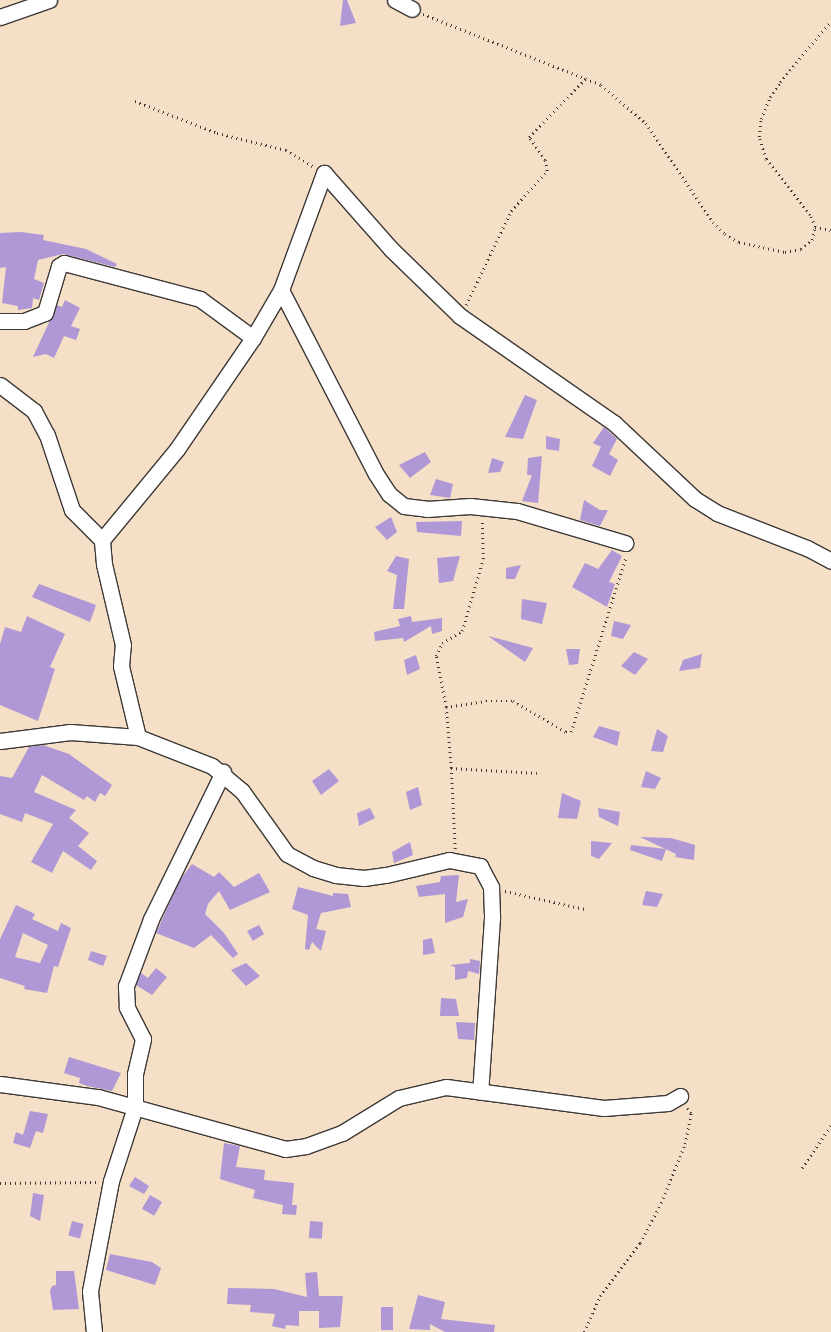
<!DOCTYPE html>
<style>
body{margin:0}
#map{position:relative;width:831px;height:1332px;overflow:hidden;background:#f5dfc6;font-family:"IM FELL French Canon",serif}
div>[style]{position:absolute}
.building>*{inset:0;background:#af98d5;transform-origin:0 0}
.path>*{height:2.5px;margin-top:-1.25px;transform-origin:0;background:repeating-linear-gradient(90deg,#3d3936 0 1px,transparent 0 5px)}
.roads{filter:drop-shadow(1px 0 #3d3936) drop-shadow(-1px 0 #3d3936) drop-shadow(0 1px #3d3936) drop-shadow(0 -1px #3d3936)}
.minor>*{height:15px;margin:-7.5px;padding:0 7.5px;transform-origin:7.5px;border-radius:7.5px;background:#fff}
span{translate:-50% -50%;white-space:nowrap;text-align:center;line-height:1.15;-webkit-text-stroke:4.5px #f7f3e8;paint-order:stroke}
</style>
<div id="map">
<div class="building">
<div style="clip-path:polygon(343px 0,347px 0,356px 23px,340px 26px)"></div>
<div style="clip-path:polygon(21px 232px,44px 235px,43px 240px,86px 249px,117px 264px,115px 267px,63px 254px,38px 260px,34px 279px,44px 283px,39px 300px,33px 298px,32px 308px,18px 310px,18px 306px,2px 303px,6px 267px,0 268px,0 233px)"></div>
<div style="clip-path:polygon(65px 300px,80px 308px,71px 326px,80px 329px,76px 340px,64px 336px,54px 358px,46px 354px,33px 357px,57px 305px,62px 307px)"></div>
<div style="clip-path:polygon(525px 395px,537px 400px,523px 439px,505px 437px)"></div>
<div style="clip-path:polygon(604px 427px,617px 439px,609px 454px,618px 460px,610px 476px,592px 466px,601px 447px,593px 443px)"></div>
<div style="clip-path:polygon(546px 436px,560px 439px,559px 451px,546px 449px)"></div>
<div style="clip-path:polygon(425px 452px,431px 462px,410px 478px,399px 465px)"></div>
<div style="clip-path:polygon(542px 456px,538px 503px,522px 501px,532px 475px,527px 475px,528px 458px)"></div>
<div style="clip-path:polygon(492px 458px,504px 462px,500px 472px,488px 473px)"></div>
<div style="clip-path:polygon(436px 479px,453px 484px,450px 498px,430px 495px)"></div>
<div style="clip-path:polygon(584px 500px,600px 510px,608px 510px,600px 526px,580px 520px)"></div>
<div style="clip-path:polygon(391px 517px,397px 532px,387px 540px,375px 527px)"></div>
<div style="clip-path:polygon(462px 521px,461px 536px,417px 532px,416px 522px)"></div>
<div style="clip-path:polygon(612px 550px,622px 556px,609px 582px,615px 584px,607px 607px,572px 587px,585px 563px,598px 569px)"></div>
<div style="clip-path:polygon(396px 556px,409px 559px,404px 609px,393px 609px,397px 575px,387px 571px)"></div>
<div style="clip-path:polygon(460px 556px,453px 581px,439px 583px,437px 558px)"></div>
<div style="clip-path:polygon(521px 565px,515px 579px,506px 579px,506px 568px)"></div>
<div style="clip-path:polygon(39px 584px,96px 605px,90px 622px,32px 597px)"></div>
<div style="clip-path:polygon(522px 599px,547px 603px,542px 624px,521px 619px)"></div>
<div style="clip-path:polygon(27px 616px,65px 634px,50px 667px,55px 669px,38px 721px,0 705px,0 644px,5px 627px,21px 632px)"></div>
<div style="clip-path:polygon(411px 616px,412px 622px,442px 618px,442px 631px,432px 634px,431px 626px,404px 642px,403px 638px,375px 641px,374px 632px,400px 626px,398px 619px)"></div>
<div style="clip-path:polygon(614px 621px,631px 625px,623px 639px,611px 636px)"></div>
<div style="clip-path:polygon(488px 636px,533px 648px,525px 662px)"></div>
<div style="clip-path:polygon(566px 649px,580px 649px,578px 664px,569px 665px)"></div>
<div style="clip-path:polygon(634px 652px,648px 659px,635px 675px,621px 666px)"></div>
<div style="clip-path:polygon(702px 654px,700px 668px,679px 671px,683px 660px)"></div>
<div style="clip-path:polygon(416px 655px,420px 669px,407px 675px,404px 660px)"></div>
<div style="clip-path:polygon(599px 726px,620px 732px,617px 746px,593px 737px)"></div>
<div style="clip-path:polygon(657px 729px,668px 736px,663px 752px,651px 751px)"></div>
<div style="clip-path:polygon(43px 745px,69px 754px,112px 785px,105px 796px,100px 793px,95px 802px,87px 796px,84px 800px,42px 775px,34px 792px,76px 810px,69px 818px,89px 833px,78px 846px,97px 861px,91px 870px,63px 851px,52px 873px,31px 862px,53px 824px,25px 813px,22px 822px,0 814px,0 776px,12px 778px,29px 747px)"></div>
<div style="clip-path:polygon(329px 769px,339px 781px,321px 795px,312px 781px)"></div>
<div style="clip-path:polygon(646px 771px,661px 778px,655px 789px,641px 787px)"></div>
<div style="clip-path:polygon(418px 787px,422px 805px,410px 810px,406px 792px)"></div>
<div style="clip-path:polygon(562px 793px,581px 801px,577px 819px,558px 818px)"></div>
<div style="clip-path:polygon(370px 808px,375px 818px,359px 826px,357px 813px)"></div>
<div style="clip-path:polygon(598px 808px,620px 812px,618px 826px,599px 817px)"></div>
<div style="clip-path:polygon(640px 837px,671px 838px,695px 845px,694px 860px,675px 857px,676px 854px)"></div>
<div style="clip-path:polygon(591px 841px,612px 843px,599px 859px,591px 856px)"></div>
<div style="clip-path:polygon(410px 842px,413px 855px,394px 863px,392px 852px)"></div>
<div style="clip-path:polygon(631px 845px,666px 849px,662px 861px,630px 850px)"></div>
<div style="clip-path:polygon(192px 864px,214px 877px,219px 872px,234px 887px,259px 873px,270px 892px,230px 910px,219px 891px,208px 904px,205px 914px,224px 933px,238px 954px,233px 958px,211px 935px,194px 948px,156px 933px,180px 880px)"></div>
<div style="clip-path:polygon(459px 875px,456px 902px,468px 899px,463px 917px,445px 923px,445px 894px,419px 897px,416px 886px,440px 882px,441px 876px)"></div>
<div style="clip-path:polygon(298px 887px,333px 896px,333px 893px,348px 894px,351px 907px,321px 913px,316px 929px,326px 931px,321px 951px,312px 942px,309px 950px,305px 949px,308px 915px,292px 909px)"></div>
<div style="clip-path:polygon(646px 891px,663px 894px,657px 907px,642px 905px)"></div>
<div style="clip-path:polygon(evenodd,16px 905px,35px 914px,32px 919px,58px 931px,61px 923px,71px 928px,58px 967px,54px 966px,47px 993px,24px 989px,25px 986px,0 978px,0 939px,16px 905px,23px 933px,48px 945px,40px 963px,15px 957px,23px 933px)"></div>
<div style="clip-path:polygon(259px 925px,264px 934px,253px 941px,247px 931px)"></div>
<div style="clip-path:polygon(432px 938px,435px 953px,423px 955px,423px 940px)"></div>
<div style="clip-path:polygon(91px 951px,107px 956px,103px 966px,88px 960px)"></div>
<div style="clip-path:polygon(470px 959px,480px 961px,479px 974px,468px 971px,467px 978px,455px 980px,455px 967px,450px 965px,470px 963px)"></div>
<div style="clip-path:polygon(246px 963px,260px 976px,246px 986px,231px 970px)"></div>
<div style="clip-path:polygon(156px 968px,167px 977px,152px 995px,136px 985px,141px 973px,148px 978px)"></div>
<div style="clip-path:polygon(441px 998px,456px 999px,459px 1016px,440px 1016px)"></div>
<div style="clip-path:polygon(456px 1022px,475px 1023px,474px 1040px,458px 1039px)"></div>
<div style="clip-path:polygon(69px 1057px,121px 1073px,112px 1091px,87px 1086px,79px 1083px,80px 1078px,64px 1073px)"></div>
<div style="clip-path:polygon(30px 1111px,48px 1114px,43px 1133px,36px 1131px,30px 1148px,13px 1143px,16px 1132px,23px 1135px)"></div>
<div style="clip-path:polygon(224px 1143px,240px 1146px,236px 1167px,265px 1170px,264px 1180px,294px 1183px,292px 1205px,297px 1205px,296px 1215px,282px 1214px,283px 1205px,253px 1198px,255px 1190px,220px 1179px)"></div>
<div style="clip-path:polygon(135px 1177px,149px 1186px,144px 1194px,129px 1186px)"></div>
<div style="clip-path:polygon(33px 1193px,44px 1195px,40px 1221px,30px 1216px)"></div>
<div style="left:150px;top:1195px;width:14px;height:16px;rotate:30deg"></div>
<div style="left:72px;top:1221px;width:12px;height:15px;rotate:14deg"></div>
<div style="left:310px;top:1221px;width:13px;height:17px;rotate:4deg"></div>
<div style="clip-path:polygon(110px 1254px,152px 1262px,161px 1268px,155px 1285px,106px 1270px)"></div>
<div style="clip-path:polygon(56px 1271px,74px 1271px,79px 1309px,53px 1310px,50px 1291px,52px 1286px,56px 1285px)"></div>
<div style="clip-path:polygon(317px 1272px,319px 1296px,343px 1296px,340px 1327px,319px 1328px,319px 1311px,299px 1311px,299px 1326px,286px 1325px,285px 1329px,272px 1326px,275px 1314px,250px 1312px,251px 1305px,227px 1304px,228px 1288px,274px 1289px,307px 1297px,305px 1273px)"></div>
<div style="clip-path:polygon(418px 1295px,445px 1302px,441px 1319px,495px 1325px,494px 1332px,445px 1332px,430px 1324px,430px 1330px,409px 1329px)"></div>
<div style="left:381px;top:1307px;width:12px;height:23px"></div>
</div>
<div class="path">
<div style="left:423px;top:14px;width:192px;rotate:21.7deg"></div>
<div style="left:601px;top:85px;width:59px;rotate:40.2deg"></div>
<div style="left:646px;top:123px;width:120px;rotate:55.9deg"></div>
<div style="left:713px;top:222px;width:17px;rotate:45deg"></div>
<div style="left:725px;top:234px;width:16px;rotate:30deg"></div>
<div style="left:739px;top:242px;width:47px;rotate:12.3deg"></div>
<div style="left:785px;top:252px;width:16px;rotate:-11deg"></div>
<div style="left:801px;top:249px;width:14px;rotate:-39deg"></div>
<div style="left:812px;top:240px;width:13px;rotate:-77deg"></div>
<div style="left:815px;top:227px;width:13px;rotate:-113deg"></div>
<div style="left:810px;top:215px;width:71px;rotate:-128.2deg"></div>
<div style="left:766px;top:159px;width:23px;rotate:-108deg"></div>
<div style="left:759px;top:137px;width:18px;rotate:-84deg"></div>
<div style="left:761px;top:119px;width:24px;rotate:-68deg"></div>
<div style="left:770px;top:97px;width:18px;rotate:-56deg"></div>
<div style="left:780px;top:82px;width:80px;rotate:-50.1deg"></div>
<div style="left:135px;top:101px;width:88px;rotate:21.3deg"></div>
<div style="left:217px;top:133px;width:71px;rotate:13.8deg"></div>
<div style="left:286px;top:150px;width:33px;rotate:31deg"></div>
<div style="left:815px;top:227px;width:16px;rotate:11deg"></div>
<div style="left:466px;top:305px;width:104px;rotate:-64.4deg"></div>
<div style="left:511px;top:211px;width:54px;rotate:-48deg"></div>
<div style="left:547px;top:171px;width:11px;rotate:-100deg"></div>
<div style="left:545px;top:160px;width:28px;rotate:-125deg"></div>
<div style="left:529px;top:137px;width:83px;rotate:-46deg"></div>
<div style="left:446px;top:707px;width:40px;rotate:-8.5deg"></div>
<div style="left:486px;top:701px;width:27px"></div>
<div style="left:513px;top:701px;width:61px;rotate:30.3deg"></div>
<div style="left:566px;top:732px;width:5px"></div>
<div style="left:571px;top:732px;width:183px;rotate:-72.6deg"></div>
<div style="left:451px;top:768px;width:61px;rotate:-94.7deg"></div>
<div style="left:446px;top:707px;width:52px;rotate:-101.1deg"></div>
<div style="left:436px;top:656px;width:14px;rotate:-65deg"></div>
<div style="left:442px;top:643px;width:23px;rotate:-31deg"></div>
<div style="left:462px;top:631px;width:75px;rotate:-73.7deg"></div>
<div style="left:483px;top:559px;width:40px;rotate:-91.4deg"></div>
<div style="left:455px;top:849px;width:81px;rotate:-92.8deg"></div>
<div style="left:451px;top:768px;width:86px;rotate:3.3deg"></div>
<div style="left:505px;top:891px;width:82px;rotate:12.7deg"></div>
<div style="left:802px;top:1168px;width:52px;rotate:-56deg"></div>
<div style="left:0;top:1183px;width:98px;rotate:-0.6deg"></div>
<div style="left:584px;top:1332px;width:39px;rotate:-66deg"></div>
<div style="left:600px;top:1296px;width:66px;rotate:-53deg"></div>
<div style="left:640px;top:1243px;width:45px;rotate:-62.3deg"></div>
<div style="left:661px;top:1203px;width:64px;rotate:-67.9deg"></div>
<div style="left:685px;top:1144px;width:32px;rotate:-79deg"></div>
<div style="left:691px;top:1113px;width:6px;rotate:-129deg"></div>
</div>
<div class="roads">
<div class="minor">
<div style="left:395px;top:0;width:19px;rotate:28deg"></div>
<div style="left:0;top:17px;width:52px;rotate:-19.1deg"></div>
<div style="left:281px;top:290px;width:207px;rotate:62.7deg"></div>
<div style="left:376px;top:474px;width:24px;rotate:57deg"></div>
<div style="left:389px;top:494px;width:19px;rotate:39deg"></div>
<div style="left:404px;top:506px;width:23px;rotate:7deg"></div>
<div style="left:427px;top:509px;width:43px;rotate:-4deg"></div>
<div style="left:470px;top:506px;width:47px;rotate:6.1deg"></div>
<div style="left:517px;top:511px;width:113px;rotate:16.5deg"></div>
<div style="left:0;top:321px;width:24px"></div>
<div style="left:24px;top:321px;width:22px;rotate:-21deg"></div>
<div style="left:45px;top:313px;width:49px;rotate:-73.4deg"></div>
<div style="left:59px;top:266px;width:6px;rotate:-31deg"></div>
<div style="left:64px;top:263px;width:141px;rotate:14.8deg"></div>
<div style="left:200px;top:299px;width:66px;rotate:36.3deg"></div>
<div style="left:0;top:385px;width:43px;rotate:37.4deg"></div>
<div style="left:34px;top:411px;width:27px;rotate:62deg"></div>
<div style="left:47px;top:435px;width:79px;rotate:71.6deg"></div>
<div style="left:72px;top:510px;width:42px;rotate:45deg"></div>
<div style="left:138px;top:737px;width:73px;rotate:-103.5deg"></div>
<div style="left:121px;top:666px;width:21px;rotate:-85deg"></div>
<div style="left:123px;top:645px;width:83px;rotate:-103.2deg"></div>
<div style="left:104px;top:564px;width:24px;rotate:-95deg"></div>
<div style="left:102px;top:540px;width:118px;rotate:-50.5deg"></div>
<div style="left:177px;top:449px;width:135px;rotate:-55.6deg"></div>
<div style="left:253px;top:338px;width:56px;rotate:-59.7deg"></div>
<div style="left:281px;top:290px;width:125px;rotate:-69.8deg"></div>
<div style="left:324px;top:173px;width:101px;rotate:48.6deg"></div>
<div style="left:391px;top:249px;width:96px;rotate:44.2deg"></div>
<div style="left:460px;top:316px;width:188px;rotate:34.8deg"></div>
<div style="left:614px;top:423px;width:111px;rotate:43.2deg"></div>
<div style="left:695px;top:499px;width:26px;rotate:32deg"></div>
<div style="left:717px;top:513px;width:97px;rotate:21.3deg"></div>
<div style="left:807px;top:548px;width:27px;rotate:28deg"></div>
<div style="left:0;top:741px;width:71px;rotate:-7.3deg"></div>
<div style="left:70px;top:732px;width:68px;rotate:4.2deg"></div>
<div style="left:138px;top:737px;width:79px;rotate:21.4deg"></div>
<div style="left:212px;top:766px;width:39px;rotate:40deg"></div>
<div style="left:242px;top:791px;width:77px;rotate:54.5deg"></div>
<div style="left:287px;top:854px;width:30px;rotate:28deg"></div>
<div style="left:313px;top:868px;width:24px;rotate:17deg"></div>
<div style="left:336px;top:875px;width:28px;rotate:6deg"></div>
<div style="left:364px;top:878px;width:22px;rotate:-8deg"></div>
<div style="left:386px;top:875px;width:65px;rotate:-13.4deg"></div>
<div style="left:449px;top:860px;width:32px;rotate:11deg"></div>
<div style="left:480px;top:866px;width:24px;rotate:62deg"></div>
<div style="left:491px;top:887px;width:31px;rotate:88deg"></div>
<div style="left:492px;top:918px;width:174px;rotate:93.9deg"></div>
<div style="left:0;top:1084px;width:99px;rotate:7.6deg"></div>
<div style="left:98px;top:1097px;width:194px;rotate:15.5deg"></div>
<div style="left:285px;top:1149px;width:21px;rotate:-8deg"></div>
<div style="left:306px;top:1146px;width:38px;rotate:-20deg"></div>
<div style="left:342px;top:1133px;width:67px;rotate:-31.6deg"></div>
<div style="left:399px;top:1098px;width:48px;rotate:-13.2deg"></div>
<div style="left:446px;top:1087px;width:159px;rotate:7.6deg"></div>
<div style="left:604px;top:1108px;width:64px;rotate:-4.5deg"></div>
<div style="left:668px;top:1103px;width:14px;rotate:-30deg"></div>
<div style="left:94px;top:1332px;width:41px;rotate:-95.6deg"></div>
<div style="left:90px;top:1291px;width:112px;rotate:-79.2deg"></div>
<div style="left:111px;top:1181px;width:78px;rotate:-72deg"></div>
<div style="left:135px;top:1107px;width:33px;rotate:-90deg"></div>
<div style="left:135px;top:1074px;width:36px;rotate:-77deg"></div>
<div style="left:143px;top:1039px;width:36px;rotate:-117deg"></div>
<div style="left:127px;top:1007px;width:21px;rotate:-93deg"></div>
<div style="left:126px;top:986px;width:72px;rotate:-69.5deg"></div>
<div style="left:151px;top:919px;width:164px;rotate:-63.9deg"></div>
</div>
</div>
</div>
